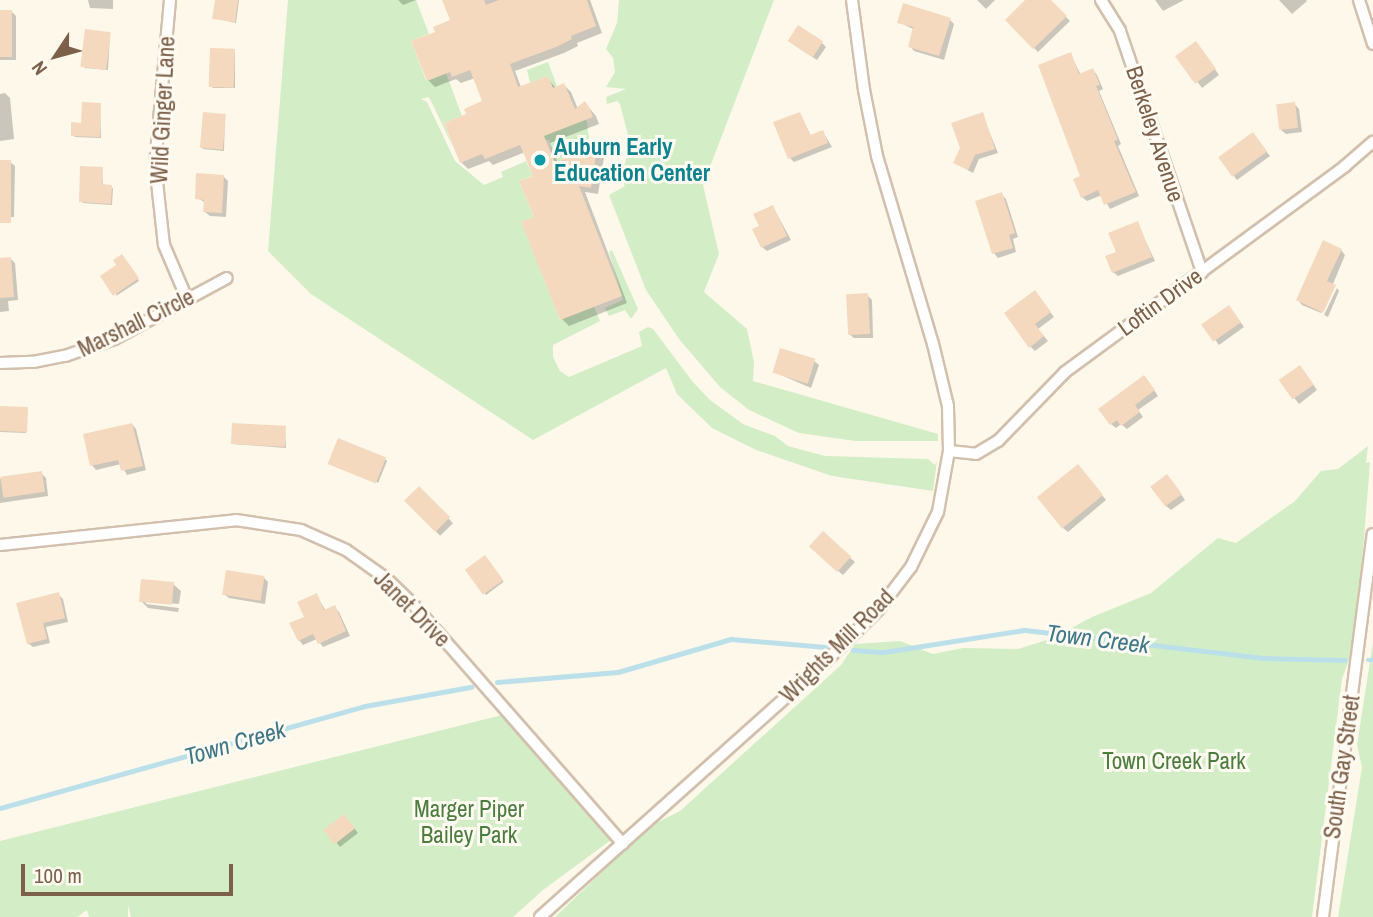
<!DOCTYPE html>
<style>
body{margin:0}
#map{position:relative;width:1373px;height:917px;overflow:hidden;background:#fef8ea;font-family:"Archivo Narrow",sans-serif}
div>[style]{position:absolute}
.green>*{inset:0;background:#d3eec6}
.shadow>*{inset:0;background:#0003;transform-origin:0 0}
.stream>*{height:4.5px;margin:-2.25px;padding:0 2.25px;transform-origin:2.25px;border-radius:2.25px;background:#bce0ea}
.building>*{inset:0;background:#f5d9bf;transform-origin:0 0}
.roads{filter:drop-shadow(2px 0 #d2c0ad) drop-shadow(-2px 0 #d2c0ad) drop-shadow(0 2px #d2c0ad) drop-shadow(0 -2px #d2c0ad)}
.minor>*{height:10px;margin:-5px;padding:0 5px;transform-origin:5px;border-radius:5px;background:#fff}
.dots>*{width:19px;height:19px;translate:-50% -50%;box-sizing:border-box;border:4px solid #fffbf2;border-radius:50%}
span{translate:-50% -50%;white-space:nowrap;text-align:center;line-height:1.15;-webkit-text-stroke:6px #fffbf2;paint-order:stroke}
.street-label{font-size:23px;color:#7c604a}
.culture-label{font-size:23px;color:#0d838f;font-weight:700}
.left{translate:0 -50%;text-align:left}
.park-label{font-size:23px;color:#4c7c3e}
.water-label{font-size:24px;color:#3f7789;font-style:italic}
.north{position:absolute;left:21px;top:21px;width:70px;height:70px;-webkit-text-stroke:5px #fffbf2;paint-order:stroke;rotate:234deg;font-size:19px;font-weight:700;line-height:28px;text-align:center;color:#7c604a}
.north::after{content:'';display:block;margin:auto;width:24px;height:32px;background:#7c604a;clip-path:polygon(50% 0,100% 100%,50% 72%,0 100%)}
.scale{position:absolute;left:21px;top:864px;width:212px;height:32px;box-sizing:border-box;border:4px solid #7c604a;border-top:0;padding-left:9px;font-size:21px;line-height:24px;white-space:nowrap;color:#7c604a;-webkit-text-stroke:5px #fffbf2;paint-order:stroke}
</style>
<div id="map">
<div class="green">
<div style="clip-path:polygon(288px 0,416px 0,429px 34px,411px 41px,426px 80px,446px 73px,462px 116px,444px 123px,453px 147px,430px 99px,428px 97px,421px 99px,427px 102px,455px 161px,484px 185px,503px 177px,501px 172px,526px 161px,531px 172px,536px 170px,537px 174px,519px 181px,534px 217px,522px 222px,560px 320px,594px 307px,600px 321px,553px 345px,553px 357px,560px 371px,569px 377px,642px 346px,639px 332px,648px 327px,653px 329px,692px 381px,710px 400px,743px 424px,775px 436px,788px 446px,825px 456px,928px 459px,935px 465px,937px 461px,933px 491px,832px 476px,756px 450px,712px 428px,677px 394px,666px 368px,533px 440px,311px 294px,268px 251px)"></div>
<div style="clip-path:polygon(619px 0,774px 0,703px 185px,719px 254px,704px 292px,747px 329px,754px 362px,753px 381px,938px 434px,938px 441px,855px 441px,799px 433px,749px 410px,720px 387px,679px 339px,646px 290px,609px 195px,625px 186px,614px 168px,624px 168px,630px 143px,620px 104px,617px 101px,607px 104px,606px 97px,626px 89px,606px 87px,615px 72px,613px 58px,606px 49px,617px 23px)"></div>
<div style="clip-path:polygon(548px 62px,557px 86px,553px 88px,548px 76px,530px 83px,527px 70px)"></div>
<div style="clip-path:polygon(579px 106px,587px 122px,590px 147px,555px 163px,549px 140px,542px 140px,541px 137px)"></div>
<div style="clip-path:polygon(612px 250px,638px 309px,631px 319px,625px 310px,609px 316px,605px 308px,623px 300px,609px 252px)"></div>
<div style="clip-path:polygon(1368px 446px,1366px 463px,1370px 462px,1360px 589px,1349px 660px,1342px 679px,1312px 917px,555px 917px,650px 826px,680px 811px,841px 665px,855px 644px,900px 641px,933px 654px,963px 648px,1018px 649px,1053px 638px,1092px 617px,1151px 593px,1218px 538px,1236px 543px,1295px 501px,1321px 471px,1338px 469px)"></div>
<div style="clip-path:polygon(1373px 642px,1373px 917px,1338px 917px,1362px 767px,1357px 745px)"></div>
<div style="clip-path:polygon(502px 715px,608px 832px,611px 840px,543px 890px,513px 917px,131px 917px,128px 905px,128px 917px,89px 917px,87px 910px,77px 917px,0 917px,0 841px)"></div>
</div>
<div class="shadow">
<div style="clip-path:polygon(88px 0,113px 0,113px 9px,90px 8px)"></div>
<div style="clip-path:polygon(217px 0,239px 0,236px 23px,214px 18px)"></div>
<div style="clip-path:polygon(398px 0,416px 0,403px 5px)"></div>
<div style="clip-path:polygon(444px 0,590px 0,602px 33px,577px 43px,578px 46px,564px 53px,515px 71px,521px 87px,547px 78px,556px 88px,564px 85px,571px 92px,578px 109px,585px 103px,596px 116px,599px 124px,550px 143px,558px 163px,598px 144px,605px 151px,598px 194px,585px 192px,627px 303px,569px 326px,562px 319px,536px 218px,535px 177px,525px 152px,493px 165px,489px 161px,468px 169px,461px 162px,468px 115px,484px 102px,475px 78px,461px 83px,456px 79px,435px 87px,428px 80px,437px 33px,452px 21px)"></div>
<div style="clip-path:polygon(977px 0,995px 0,986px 9px)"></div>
<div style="clip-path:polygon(1028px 0,1049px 0,1070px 21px,1038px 52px,1007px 20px)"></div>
<div style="clip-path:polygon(1155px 0,1184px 0,1163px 11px)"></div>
<div style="clip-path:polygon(1279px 0,1306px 0,1307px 1px,1292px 14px)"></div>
<div style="clip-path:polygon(0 12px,12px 12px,16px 16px,16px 60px,0 60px)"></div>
<div style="clip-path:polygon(950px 20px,954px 24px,944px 60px,914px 51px,910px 46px,915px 30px,899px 22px)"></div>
<div style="clip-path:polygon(110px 34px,108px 70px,85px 68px,83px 66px)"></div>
<div style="clip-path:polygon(822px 43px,826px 47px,817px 60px,794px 45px)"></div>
<div style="clip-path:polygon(1200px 48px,1219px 75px,1202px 88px,1178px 56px)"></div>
<div style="clip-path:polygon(235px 51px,235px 88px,213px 88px,211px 86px)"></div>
<div style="clip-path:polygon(1070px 54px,1081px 75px,1093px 70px,1097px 75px,1103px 89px,1099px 91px,1121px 144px,1118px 146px,1139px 196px,1110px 209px,1102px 195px,1087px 201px,1082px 197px)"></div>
<div style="clip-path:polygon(5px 93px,10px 98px,14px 139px,0 141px,0 94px)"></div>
<div style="clip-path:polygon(1294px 104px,1299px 109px,1302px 132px,1286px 134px,1281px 130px)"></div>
<div style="clip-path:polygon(100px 105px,101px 138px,75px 137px,73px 135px)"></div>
<div style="clip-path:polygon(800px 114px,811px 136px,823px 132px,832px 147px,794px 162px,790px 158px)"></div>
<div style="clip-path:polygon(982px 114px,998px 153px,979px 159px,973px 173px,955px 163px)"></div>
<div style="clip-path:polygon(225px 115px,224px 151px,203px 149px,201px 147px)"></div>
<div style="clip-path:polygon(1257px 139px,1270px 156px,1237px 180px,1220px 158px)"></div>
<div style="clip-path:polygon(0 161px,10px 162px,15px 166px,14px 217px,0 217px)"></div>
<div style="clip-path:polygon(102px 169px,103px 186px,113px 188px,112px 205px,82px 203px)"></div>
<div style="clip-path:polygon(223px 176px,228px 181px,226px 217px,210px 216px,205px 212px,206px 203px,197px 198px)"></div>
<div style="clip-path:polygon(1001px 194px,1006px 199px,1018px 237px,1013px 239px,1016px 252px,998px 258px,994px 253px)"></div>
<div style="clip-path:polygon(773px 207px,791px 240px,767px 251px,762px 247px,761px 226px)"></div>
<div style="clip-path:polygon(1137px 223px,1155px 261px,1118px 276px,1113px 272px)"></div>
<div style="clip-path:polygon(1341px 250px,1345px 255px,1321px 313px,1302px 305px,1298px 300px)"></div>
<div style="clip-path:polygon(124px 258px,139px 281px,116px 296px,119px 266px)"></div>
<div style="clip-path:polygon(11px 259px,15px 263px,18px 300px,8px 301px,9px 311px,0 312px,0 260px)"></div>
<div style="clip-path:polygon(1337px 288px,1339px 291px,1328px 317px,1324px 315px)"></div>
<div style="clip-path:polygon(867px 295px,872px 300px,873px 338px,854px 338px,849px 334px)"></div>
<div style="clip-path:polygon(1039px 297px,1054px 317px,1038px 329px,1048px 341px,1035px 351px,1030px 346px)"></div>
<div style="clip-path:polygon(1233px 312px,1244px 327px,1219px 345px,1204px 325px)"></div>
<div style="clip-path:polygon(814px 361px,819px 365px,811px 388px,774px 372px)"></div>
<div style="clip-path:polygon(1304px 371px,1317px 390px,1299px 404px,1281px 381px)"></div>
<div style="clip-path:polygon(1148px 381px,1158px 396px,1138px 410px,1143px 417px,1127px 429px,1121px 424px,1116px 428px,1111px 424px)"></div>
<div style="left:0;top:408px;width:27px;height:24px;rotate:2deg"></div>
<div style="clip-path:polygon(132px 424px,136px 429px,146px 470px,127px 475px,121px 464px,96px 470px,92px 465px)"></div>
<div style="clip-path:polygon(285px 428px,286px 448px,233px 444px)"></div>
<div style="left:339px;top:441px;width:52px;height:24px;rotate:22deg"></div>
<div style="clip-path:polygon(1082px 471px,1106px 500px,1068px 532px,1063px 528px)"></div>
<div style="clip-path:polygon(41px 473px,46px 478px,48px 496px,0 503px,0 479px)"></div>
<div style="clip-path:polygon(1171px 481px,1185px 500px,1171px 510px,1166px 506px)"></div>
<div style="left:419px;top:488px;width:49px;height:18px;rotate:46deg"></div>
<div style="clip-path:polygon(823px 534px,855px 562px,843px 575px,816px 552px)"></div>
<div style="left:485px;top:557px;width:31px;height:22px;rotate:53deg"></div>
<div style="clip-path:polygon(264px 578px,268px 582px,265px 604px,229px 598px,224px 594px)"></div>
<div style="clip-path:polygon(173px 584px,181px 591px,179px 604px,146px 601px,146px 604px,179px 608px,178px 612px,148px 608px,141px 601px)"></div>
<div style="clip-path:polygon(58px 594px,63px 599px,68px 622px,46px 627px,50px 643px,33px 647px,28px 643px)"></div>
<div style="clip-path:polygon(317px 596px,326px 611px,335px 608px,339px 612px,350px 636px,323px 647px,317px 639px,303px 645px,299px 640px)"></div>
<div style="clip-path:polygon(348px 820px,358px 833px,340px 847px,336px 842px)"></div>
</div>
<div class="stream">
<div style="left:853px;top:650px;width:31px;rotate:4deg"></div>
<div style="left:884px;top:652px;width:143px;rotate:-8.9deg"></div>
<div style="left:1025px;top:630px;width:240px;rotate:6.7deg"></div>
<div style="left:1263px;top:658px;width:82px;rotate:1.4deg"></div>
<div style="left:1368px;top:660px;width:5px"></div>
<div style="left:497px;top:682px;width:121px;rotate:-4.7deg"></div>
<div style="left:618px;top:672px;width:118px;rotate:-16.3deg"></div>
<div style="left:731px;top:639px;width:95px;rotate:4.8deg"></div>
<div style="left:0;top:808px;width:379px;rotate:-15.6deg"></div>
<div style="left:365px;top:706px;width:108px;rotate:-10.2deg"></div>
</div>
<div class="building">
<div style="clip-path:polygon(215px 0,238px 0,235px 22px,212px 19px)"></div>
<div style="clip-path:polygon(442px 0,484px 0,486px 5px,499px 0,587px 0,596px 26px,571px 36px,572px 39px,556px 47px,510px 64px,518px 87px,548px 76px,553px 88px,564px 83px,575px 109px,585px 101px,589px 107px,593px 117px,544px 136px,555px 163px,598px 142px,591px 188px,579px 186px,622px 296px,560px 320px,521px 222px,534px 217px,519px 181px,533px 176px,520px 145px,485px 159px,482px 154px,460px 163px,444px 123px,466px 114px,464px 109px,482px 101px,470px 70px,452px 77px,450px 72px,427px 81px,411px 41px,435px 32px,433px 27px,450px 20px)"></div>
<div style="clip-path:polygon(1025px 0,1051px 0,1067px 16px,1033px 49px,1005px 20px)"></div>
<div style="clip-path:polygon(903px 3px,951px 18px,939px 56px,908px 47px,913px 27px,897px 23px)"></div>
<div style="left:0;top:10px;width:12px;height:47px"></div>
<div style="left:798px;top:25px;width:30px;height:19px;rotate:33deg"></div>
<div style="left:85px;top:29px;width:26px;height:38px;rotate:7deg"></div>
<div style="left:1196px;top:41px;width:34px;height:26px;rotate:54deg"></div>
<div style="left:210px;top:48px;width:25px;height:39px;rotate:2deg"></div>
<div style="clip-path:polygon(1071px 52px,1079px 74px,1093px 68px,1100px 85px,1096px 86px,1118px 140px,1114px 141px,1136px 192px,1104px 205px,1098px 190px,1081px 198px,1073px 179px,1080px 176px,1038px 65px)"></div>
<div style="clip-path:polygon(82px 102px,101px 103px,100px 137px,71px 136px,71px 122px,81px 123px)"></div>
<div style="left:1295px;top:102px;width:26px;height:19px;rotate:83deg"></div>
<div style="left:203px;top:112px;width:23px;height:36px;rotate:5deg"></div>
<div style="clip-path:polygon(800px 112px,810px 135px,823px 130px,828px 143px,788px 159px,773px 122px)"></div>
<div style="clip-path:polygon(983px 112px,995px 149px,975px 155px,968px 170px,953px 163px,960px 148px,951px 123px)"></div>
<div style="left:1253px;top:132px;width:24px;height:43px;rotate:54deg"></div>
<div style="left:0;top:160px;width:11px;height:63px"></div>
<div style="clip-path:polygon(80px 166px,103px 167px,102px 184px,112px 185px,111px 204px,79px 202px)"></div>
<div style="clip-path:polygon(196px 173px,224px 175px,222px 213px,203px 212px,204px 200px,195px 199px)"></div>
<div style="clip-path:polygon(1002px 192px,1015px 233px,1009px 235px,1013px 248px,992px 254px,975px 201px)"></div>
<div style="clip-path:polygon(773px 205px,787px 236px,761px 248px,752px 229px,759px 226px,753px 214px)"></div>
<div style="clip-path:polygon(1138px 221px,1152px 257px,1112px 273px,1105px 256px,1116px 252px,1108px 233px)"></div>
<div style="clip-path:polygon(1323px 240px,1342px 249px,1327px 281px,1336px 285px,1323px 313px,1296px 300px)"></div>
<div style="clip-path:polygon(122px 254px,139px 278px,113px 296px,100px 276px,116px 265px,113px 260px)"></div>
<div style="clip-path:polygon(11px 257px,14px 297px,0 298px,0 258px)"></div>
<div style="clip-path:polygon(1035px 290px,1051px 312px,1035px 324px,1044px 336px,1029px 348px,1004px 313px)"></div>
<div style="left:868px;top:293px;width:41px;height:22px;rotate:87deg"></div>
<div style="left:1229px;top:305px;width:21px;height:34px;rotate:55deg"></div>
<div style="left:780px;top:348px;width:37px;height:26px;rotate:17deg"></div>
<div style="left:1300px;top:365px;width:24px;height:26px;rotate:55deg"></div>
<div style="clip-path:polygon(1144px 375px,1155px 390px,1135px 405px,1140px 412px,1121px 426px,1117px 420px,1110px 425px,1098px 409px)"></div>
<div style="left:0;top:406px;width:28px;height:25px;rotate:2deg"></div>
<div style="clip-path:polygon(132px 423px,143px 466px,121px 471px,118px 460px,90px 466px,83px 434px)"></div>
<div style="left:232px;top:423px;width:54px;height:21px;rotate:3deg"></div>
<div style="left:338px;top:438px;width:52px;height:28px;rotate:22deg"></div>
<div style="left:1078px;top:464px;width:40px;height:53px;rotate:51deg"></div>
<div style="left:42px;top:471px;width:21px;height:42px;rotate:82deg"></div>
<div style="left:1167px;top:474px;width:25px;height:21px;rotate:53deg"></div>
<div style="left:419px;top:486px;width:44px;height:21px;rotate:45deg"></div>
<div style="left:823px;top:531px;width:38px;height:21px;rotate:42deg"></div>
<div style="left:485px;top:555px;width:31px;height:25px;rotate:54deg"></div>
<div style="left:226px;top:570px;width:39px;height:25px;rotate:9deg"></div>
<div style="left:141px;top:579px;width:33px;height:23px;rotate:5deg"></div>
<div style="clip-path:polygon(59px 592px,65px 618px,43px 623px,47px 639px,27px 644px,16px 603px)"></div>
<div style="clip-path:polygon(317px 593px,324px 610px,335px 605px,346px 631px,318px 644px,313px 634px,298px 641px,289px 623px,304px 617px,297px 602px)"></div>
<div style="left:344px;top:814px;width:18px;height:26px;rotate:52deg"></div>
</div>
<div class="roads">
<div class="minor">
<div style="left:170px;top:0;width:165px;rotate:95.2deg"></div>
<div style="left:155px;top:164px;width:81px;rotate:83.7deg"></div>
<div style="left:164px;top:245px;width:59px;rotate:66.9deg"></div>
<div style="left:1101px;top:0;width:36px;rotate:58deg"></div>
<div style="left:1120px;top:31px;width:255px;rotate:71.2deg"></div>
<div style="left:1359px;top:0;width:46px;rotate:72.3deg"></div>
<div style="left:0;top:363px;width:33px;rotate:-2deg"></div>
<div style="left:33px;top:362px;width:33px;rotate:-11deg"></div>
<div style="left:65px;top:356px;width:52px;rotate:-19.1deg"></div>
<div style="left:114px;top:339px;width:128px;rotate:-28.4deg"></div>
<div style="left:949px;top:451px;width:27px;rotate:6deg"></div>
<div style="left:976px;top:454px;width:26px;rotate:-31deg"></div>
<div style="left:998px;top:441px;width:96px;rotate:-45.8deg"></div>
<div style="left:1065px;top:372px;width:348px;rotate:-36.3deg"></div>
<div style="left:1345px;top:166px;width:37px;rotate:-41deg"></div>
<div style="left:0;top:545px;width:237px;rotate:-6deg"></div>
<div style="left:236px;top:520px;width:66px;rotate:8.7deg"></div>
<div style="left:301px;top:530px;width:49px;rotate:24deg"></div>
<div style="left:346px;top:550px;width:50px;rotate:35.3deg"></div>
<div style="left:387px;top:579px;width:35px;rotate:44deg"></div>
<div style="left:412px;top:603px;width:320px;rotate:48.8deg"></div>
<div style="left:540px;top:917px;width:380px;rotate:-41.8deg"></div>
<div style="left:823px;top:664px;width:78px;rotate:-44.5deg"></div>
<div style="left:879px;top:609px;width:53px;rotate:-52.7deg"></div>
<div style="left:911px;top:567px;width:61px;rotate:-63.9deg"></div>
<div style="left:938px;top:512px;width:62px;rotate:-79.8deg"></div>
<div style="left:949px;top:451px;width:45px;rotate:-91.3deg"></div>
<div style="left:948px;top:406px;width:64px;rotate:-103.6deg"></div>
<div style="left:933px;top:344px;width:196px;rotate:-106.6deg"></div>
<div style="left:877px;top:156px;width:67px;rotate:-101.1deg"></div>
<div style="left:864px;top:90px;width:91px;rotate:-97.6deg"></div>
<div style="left:1323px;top:917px;width:386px;rotate:-82.6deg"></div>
</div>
</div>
<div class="dots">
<div style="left:540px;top:160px;background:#0f9aa8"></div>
</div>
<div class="street-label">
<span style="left:163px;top:110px;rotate:-87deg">Wild Ginger Lane</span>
<span style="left:1155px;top:134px;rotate:72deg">Berkeley Avenue</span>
<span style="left:1160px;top:302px;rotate:-36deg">Loftin Drive</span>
<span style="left:136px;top:323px;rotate:-26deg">Marshall Circle</span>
<span style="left:412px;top:609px;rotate:45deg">Janet Drive</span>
<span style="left:837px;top:646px;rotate:-45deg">Wrights Mill Road</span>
<span style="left:1342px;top:767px;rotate:-82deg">South Gay Street</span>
</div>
<div class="culture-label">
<span class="left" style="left:554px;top:160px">Auburn Early<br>Education Center</span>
</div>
<div class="park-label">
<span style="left:1174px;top:761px">Town Creek Park</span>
<span style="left:469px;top:822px">Marger Piper<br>Bailey Park</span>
</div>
<div class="water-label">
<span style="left:1098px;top:639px;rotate:7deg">Town Creek</span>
<span style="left:235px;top:743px;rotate:-16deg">Town Creek</span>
</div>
<div class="north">N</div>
<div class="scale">100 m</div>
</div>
